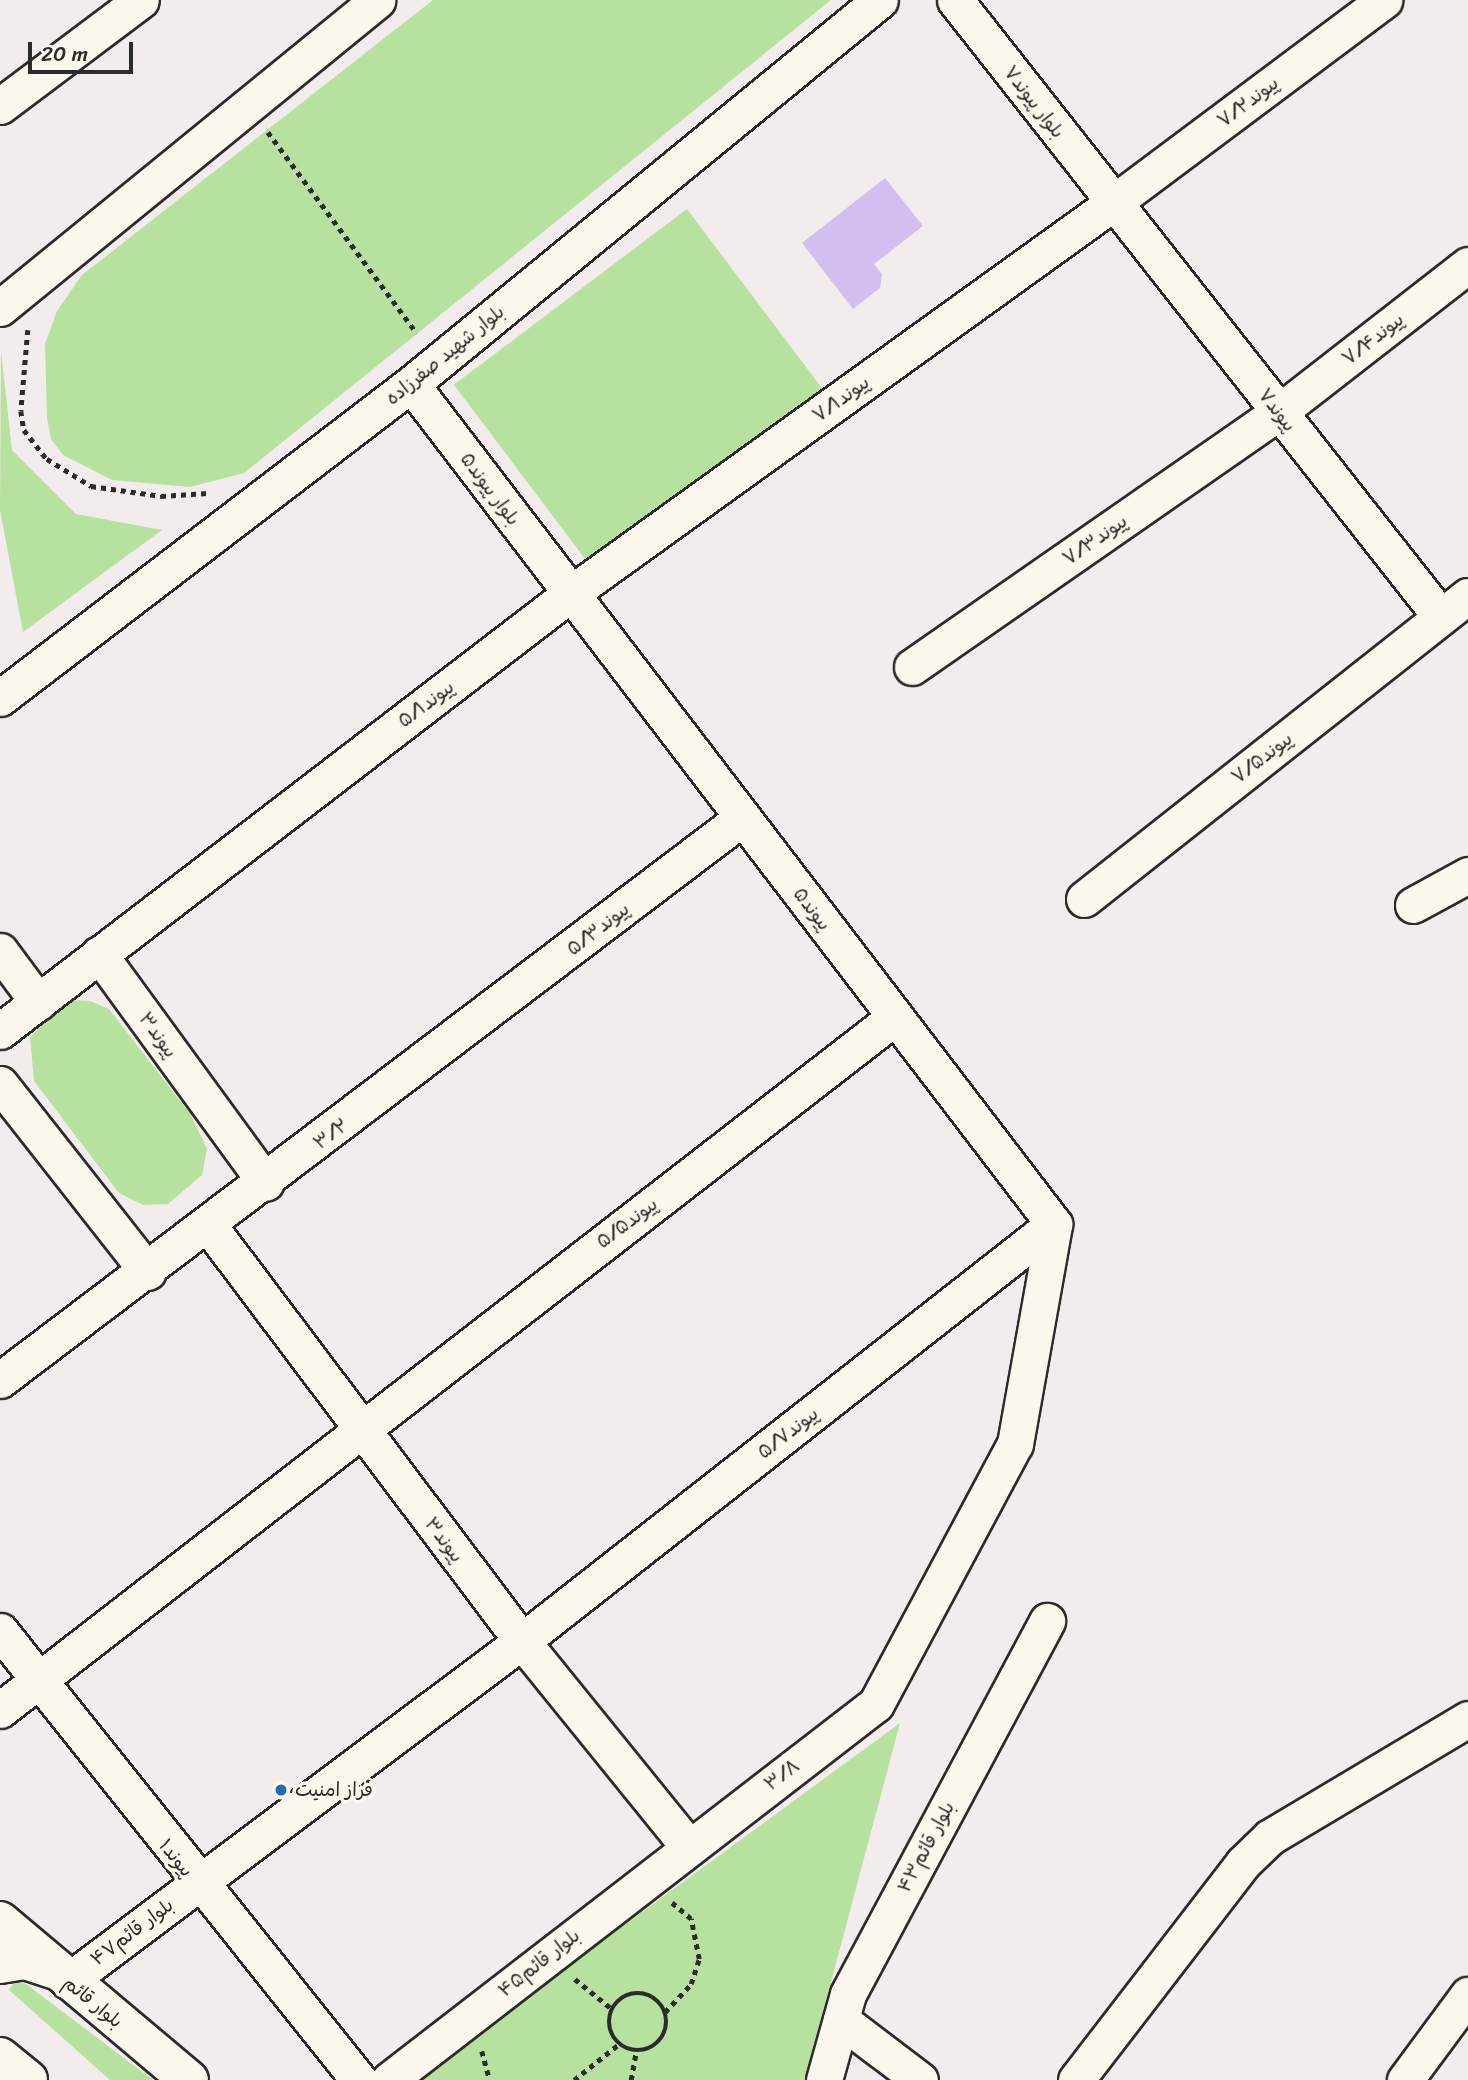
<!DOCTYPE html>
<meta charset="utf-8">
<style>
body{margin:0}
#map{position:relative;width:1468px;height:2080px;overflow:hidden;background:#f3eced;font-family:Sriracha,"Playpen Sans Arabic",sans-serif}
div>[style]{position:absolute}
.green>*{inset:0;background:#b7e19e;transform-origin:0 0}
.building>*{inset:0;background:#d3bfef}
.path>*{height:4.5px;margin-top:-2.25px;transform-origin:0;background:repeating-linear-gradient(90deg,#2b2b2b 0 5px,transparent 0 10px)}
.path>.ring{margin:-2.25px;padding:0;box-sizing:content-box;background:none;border:4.5px solid #2b2b2b;border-radius:50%}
.roads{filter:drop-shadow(2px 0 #2b2b2b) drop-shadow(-2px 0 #2b2b2b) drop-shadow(0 2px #2b2b2b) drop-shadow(0 -2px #2b2b2b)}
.minor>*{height:35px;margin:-17.5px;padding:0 17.5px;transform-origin:17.5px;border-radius:17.5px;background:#fbf7ec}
.major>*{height:38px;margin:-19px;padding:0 19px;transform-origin:19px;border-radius:19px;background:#fbf7ec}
.dots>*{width:19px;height:19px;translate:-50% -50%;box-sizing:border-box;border:4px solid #fbf7ec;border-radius:50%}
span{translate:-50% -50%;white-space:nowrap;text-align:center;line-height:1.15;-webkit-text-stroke:7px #fbf7ec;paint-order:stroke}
.street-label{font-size:19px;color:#2b2b2b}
.poi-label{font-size:19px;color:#2b2b2b}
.left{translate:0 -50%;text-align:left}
.scale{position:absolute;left:28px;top:42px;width:105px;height:32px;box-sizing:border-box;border:4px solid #2b2b2b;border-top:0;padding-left:9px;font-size:21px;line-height:24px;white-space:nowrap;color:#2b2b2b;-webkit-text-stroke:5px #fbf7ec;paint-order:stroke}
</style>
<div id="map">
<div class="green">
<div style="clip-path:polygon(433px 0,831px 0,244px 473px,190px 487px,112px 480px,63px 455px,51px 439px,47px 418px,45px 344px,57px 311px,82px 275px)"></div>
<div style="left:687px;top:209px;width:232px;height:292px;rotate:53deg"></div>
<div style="clip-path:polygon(1px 351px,12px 450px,76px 514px,162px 530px,23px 632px,0 510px)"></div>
<div style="clip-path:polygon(67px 1000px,90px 1001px,109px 1009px,191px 1115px,207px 1149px,202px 1175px,168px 1204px,143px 1205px,119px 1193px,34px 1081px,30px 1037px)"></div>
<div style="clip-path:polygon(900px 1723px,805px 2080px,413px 2080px)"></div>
<div style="clip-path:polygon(16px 1980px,26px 1984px,153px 2080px,110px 2080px,9px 1990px)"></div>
</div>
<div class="building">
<div style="clip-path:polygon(885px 178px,923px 226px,874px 264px,882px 274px,880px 288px,853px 309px,802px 243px)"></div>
</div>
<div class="path">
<div style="left:268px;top:132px;width:250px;rotate:53.5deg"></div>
<div style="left:28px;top:330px;width:81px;rotate:94.9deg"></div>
<div style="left:21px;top:411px;width:19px;rotate:81deg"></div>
<div style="left:24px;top:430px;width:37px;rotate:52deg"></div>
<div style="left:47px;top:459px;width:52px;rotate:31.5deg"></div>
<div style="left:91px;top:486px;width:71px;rotate:8.1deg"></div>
<div style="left:161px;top:496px;width:47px;rotate:-3.7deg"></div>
<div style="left:575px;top:1979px;width:48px;rotate:39deg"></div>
<div class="ring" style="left:609px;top:1993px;width:53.5px;height:53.5px"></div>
<div style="left:665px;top:2012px;width:38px;rotate:-47deg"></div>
<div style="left:691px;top:1984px;width:26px;rotate:-72deg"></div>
<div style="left:699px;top:1959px;width:41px;rotate:-101.3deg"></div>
<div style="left:691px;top:1919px;width:25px;rotate:-140deg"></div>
<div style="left:482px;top:2051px;width:30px;rotate:75deg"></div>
<div style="left:574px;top:2080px;width:58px;rotate:-38.7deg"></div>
<div style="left:631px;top:2080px;width:28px;rotate:-80deg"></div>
</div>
<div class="roads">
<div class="minor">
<div style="left:955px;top:0;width:785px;rotate:51.77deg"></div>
<div style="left:0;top:106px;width:176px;rotate:-36.9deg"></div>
<div style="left:0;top:308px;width:487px;rotate:-39.2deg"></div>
<div style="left:411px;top:384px;width:1058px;rotate:52.57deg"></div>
<div style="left:912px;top:667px;width:447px;rotate:-34.8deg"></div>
<div style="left:1279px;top:412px;width:239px;rotate:-37.9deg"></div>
<div style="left:0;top:698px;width:517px;rotate:-37.38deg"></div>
<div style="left:411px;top:384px;width:606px;rotate:-39.31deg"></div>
<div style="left:1084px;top:899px;width:489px;rotate:-38.3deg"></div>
<div style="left:1413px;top:905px;width:63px;rotate:-28.6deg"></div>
<div style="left:0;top:951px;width:64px;rotate:53.3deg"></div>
<div style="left:99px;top:954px;width:283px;rotate:53.9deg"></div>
<div style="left:0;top:1031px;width:718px;rotate:-37.48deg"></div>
<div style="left:570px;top:594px;width:669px;rotate:-35.76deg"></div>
<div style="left:1113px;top:203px;width:339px;rotate:-36.8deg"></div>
<div style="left:0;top:1084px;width:239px;rotate:51.8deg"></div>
<div style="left:209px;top:1226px;width:520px;rotate:52.98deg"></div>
<div style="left:522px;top:1641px;width:264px;rotate:51deg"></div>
<div style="left:0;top:1380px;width:931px;rotate:-37.14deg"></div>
<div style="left:0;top:1631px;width:575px;rotate:51.36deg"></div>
<div style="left:0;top:1710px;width:1132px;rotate:-37.75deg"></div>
<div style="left:68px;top:1981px;width:567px;rotate:-36.83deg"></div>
<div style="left:522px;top:1641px;width:676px;rotate:-38.09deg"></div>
<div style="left:841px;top:2020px;width:99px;rotate:37.2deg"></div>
<div style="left:389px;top:2080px;width:615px;rotate:-37.67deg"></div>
<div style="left:876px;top:1704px;width:295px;rotate:-61.9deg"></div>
<div style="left:1015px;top:1444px;width:223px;rotate:-79.9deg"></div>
<div style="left:824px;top:2080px;width:89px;rotate:-74.4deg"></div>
<div style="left:848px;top:1994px;width:423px;rotate:-61.9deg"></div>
<div style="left:1076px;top:2080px;width:274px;rotate:-52.4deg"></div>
<div style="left:1243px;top:1863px;width:37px;rotate:-44deg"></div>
<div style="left:1270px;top:1837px;width:230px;rotate:-30.8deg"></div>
<div style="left:1405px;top:2080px;width:106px;rotate:-53.5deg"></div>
</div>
<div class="major">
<div style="left:0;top:1921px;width:247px;rotate:40.1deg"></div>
<div style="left:0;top:1964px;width:25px;rotate:-9deg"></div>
<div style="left:25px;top:1960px;width:32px;rotate:18deg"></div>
<div style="left:0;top:2057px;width:36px;rotate:39deg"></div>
</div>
</div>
<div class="dots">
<div style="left:281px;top:1790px;background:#1f6fb2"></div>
</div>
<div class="street-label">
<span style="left:1034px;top:102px;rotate:52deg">بلوار پیوند۷</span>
<span style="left:1248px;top:102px;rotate:-37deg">پیوند۷/۲</span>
<span style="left:1373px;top:339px;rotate:-38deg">پیوند۷/۴</span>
<span style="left:445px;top:355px;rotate:-39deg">بلوار شهید صفرزاده</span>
<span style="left:841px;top:399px;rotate:-36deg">پیوند۷/۱</span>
<span style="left:1277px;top:410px;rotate:52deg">پیوند۷</span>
<span style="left:490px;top:489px;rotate:53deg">بلوار پیوند۵</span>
<span style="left:1095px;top:540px;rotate:-35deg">پیوند۷/۳</span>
<span style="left:426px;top:704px;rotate:-37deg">پیوند۵/۱</span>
<span style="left:1262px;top:758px;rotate:-38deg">پیوند۷/۵</span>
<span style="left:812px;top:909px;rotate:52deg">پیوند۵</span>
<span style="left:598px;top:929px;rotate:-38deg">پیوند۵/۳</span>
<span style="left:158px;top:1035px;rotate:54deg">پیوند۳</span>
<span style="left:331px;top:1134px;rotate:-37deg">۳/۲</span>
<span style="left:627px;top:1223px;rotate:-37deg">پیوند۵/۵</span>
<span style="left:788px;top:1433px;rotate:-38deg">پیوند۵/۷</span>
<span style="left:444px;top:1540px;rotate:53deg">پیوند۳</span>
<span style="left:782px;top:1775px;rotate:-37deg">۳/۸</span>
<span style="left:926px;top:1847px;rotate:-62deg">بلوار قائم۴۳</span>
<span style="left:176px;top:1858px;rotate:51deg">پیوند۱</span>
<span style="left:132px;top:1932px;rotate:-37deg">بلوار قائم۴۷</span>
<span style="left:539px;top:1963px;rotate:-38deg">بلوار قائم۴۵</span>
<span style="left:93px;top:2002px;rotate:39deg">بلوار قائم</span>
</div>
<div class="poi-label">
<span class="left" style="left:295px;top:1790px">فراز امنیت</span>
</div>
<div class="scale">20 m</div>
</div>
